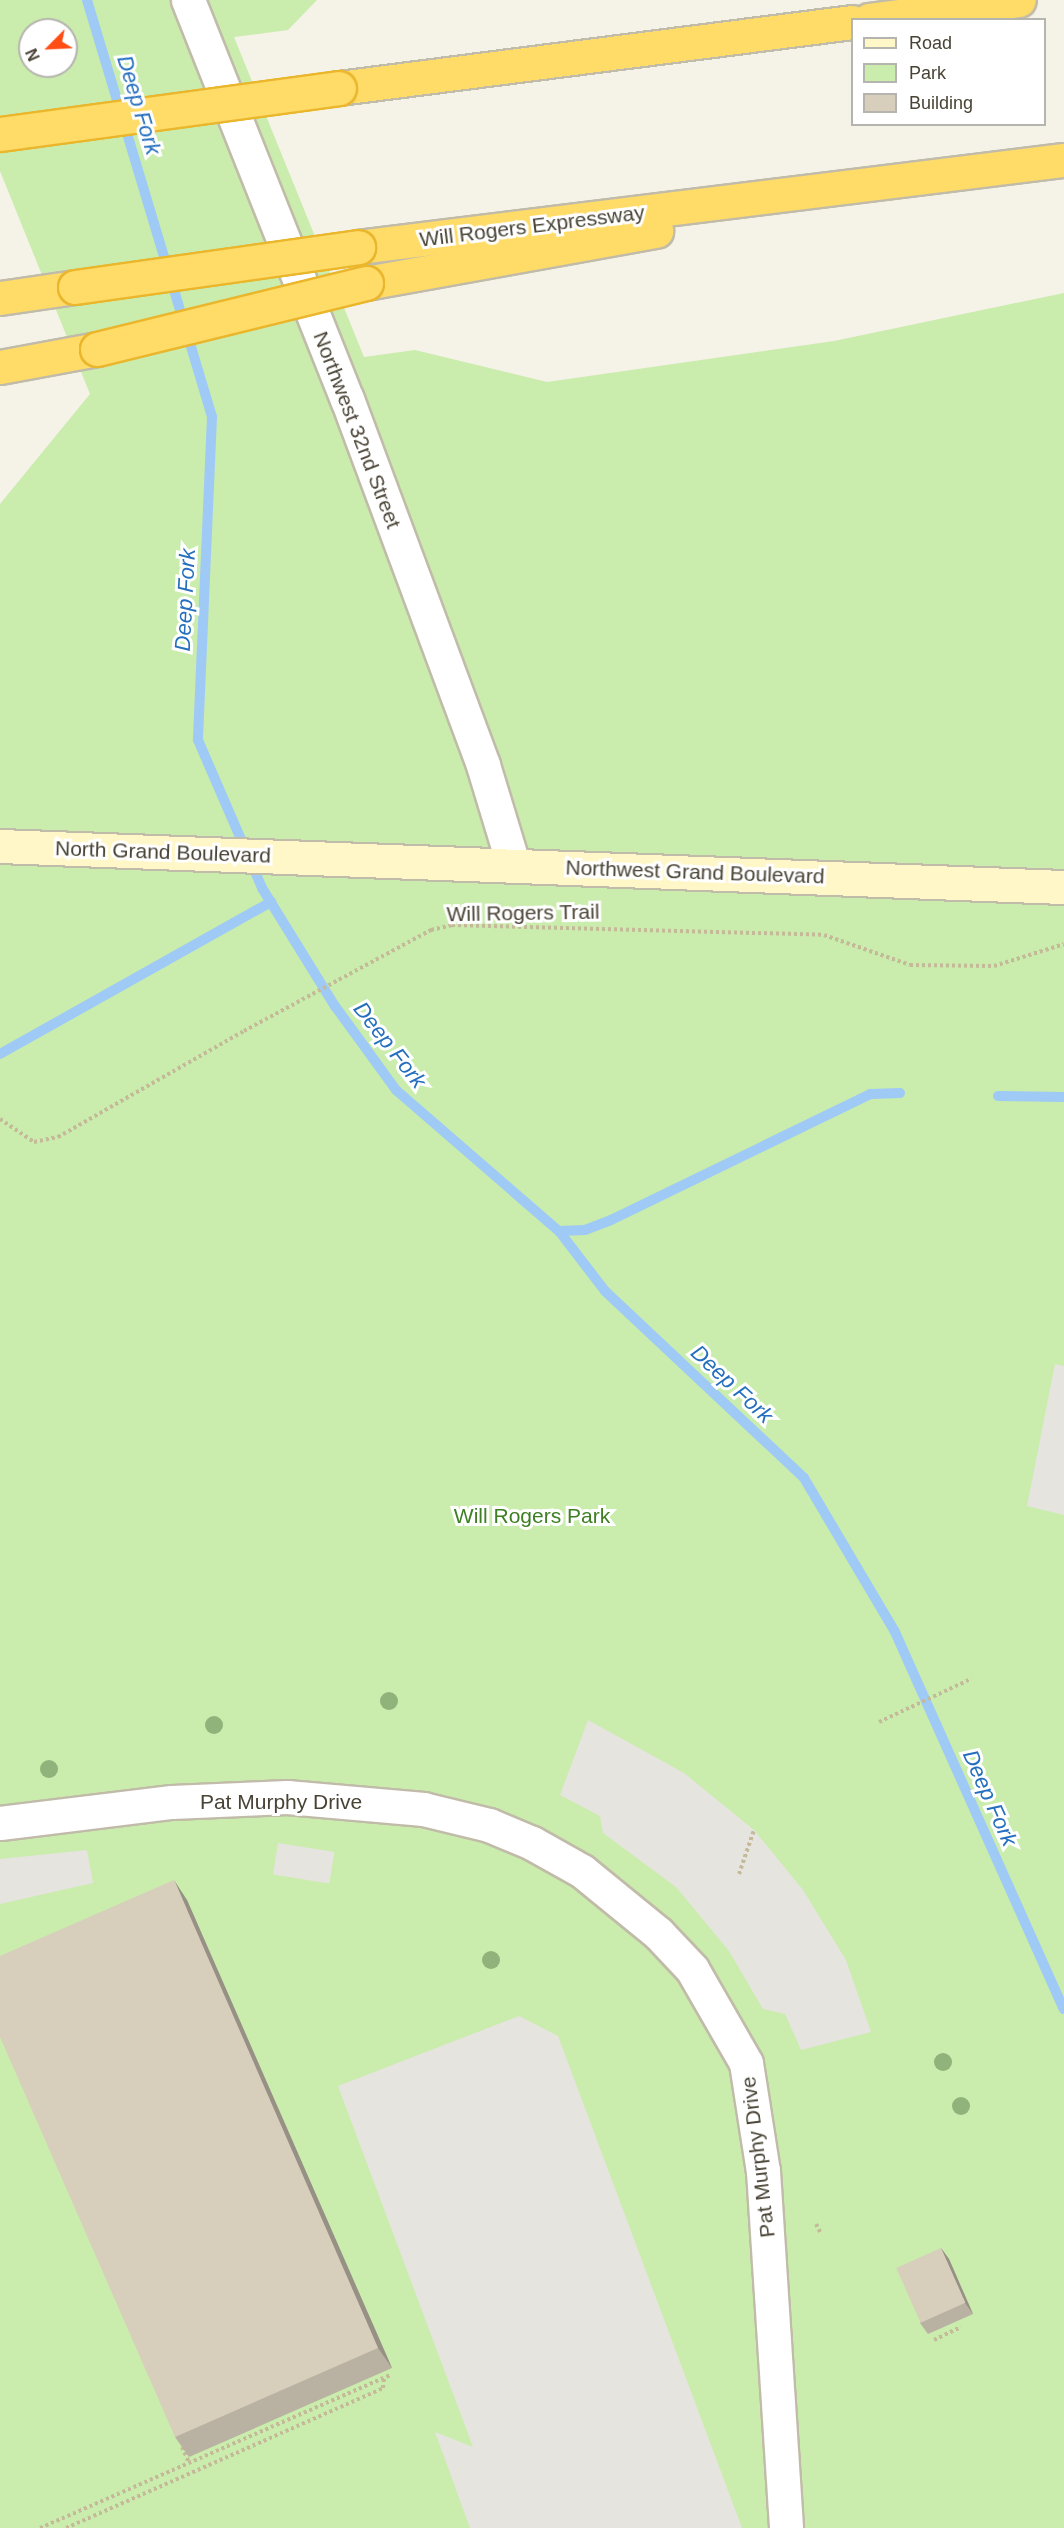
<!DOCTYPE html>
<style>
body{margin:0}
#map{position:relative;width:1064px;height:2528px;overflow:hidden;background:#f5f2e7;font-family:Helvetica,sans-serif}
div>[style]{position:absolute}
.green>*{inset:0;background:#caecad}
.parking>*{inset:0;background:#e6e4df;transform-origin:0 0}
.stream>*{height:10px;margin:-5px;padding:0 5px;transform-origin:5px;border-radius:5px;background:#9fcaf6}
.path>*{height:4px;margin-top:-2px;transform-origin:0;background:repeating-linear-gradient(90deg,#c4b999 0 3px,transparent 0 6px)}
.roads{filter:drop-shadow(2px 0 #c1bba9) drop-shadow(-2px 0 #c1bba9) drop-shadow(0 2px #c1bba9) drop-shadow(0 -2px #c1bba9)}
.street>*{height:33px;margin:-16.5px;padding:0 16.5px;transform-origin:16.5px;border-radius:16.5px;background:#fff}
.secondary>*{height:33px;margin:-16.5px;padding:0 16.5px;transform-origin:16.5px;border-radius:16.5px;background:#fff7c7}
.highway>*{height:33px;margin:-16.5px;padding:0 16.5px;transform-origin:16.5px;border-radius:16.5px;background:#ffdb68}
.bridges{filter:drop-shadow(2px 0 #eab62c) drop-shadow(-2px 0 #eab62c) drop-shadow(0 2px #eab62c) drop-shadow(0 -2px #eab62c)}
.highway-bridge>*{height:33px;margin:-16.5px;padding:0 16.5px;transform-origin:16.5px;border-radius:16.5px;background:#ffdb68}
.trees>*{width:18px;height:18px;margin:-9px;border-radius:50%;background:#90b37b}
.wall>*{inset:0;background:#b9b2a2}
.shaded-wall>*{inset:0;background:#969184}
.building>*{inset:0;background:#d7cfbc;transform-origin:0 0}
span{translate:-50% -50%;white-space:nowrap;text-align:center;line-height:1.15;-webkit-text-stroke:6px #fff;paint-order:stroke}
.street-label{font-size:21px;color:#494335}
.park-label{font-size:21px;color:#3e8023}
.water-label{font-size:22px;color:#256fbe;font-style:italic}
.legend{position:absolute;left:851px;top:18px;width:195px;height:108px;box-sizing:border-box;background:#fff;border:2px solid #b6b4ae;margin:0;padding:8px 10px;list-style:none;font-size:18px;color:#494335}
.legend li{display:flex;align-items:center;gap:12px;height:30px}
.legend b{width:30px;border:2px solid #b6b4ae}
.north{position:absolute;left:18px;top:18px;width:60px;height:60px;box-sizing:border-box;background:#fff;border:2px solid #b6b4ae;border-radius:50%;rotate:246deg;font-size:16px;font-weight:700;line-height:24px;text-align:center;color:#494335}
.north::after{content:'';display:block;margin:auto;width:21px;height:27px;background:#ff4d14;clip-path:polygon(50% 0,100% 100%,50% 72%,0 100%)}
</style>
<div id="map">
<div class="green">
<div style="clip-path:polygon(evenodd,0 0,317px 0,288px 30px,234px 37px,364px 357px,415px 350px,547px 382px,834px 341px,1064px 293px,1064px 2528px,0 2528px,0 504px,90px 394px,0 171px,0 0,30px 30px,66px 30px,66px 66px,30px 66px,30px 30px)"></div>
</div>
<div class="parking">
<div style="clip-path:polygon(1055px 1364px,1064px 1366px,1064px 1515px,1027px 1506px)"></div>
<div style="clip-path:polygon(588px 1720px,684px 1773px,754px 1830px,803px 1890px,846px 1960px,871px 2032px,801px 2050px,785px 2014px,763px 2009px,729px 1951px,676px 1887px,603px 1833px,600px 1816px,560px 1795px)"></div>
<div style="left:278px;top:1843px;width:57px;height:32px;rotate:9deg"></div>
<div style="clip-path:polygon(87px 1850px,93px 1883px,0 1904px,0 1859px)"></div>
<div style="clip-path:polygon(519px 2016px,558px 2036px,742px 2528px,470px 2528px,435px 2432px,473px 2447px,338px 2086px)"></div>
</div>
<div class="stream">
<div style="left:87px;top:0;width:435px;rotate:73.3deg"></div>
<div style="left:212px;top:417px;width:323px;rotate:92.5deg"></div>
<div style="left:198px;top:740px;width:161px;rotate:66.6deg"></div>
<div style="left:262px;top:888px;width:139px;rotate:58.3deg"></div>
<div style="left:335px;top:1006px;width:104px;rotate:54deg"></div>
<div style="left:396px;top:1090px;width:216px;rotate:40.9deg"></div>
<div style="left:559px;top:1231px;width:76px;rotate:52.5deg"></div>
<div style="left:605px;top:1291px;width:273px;rotate:43.2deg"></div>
<div style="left:804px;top:1478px;width:179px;rotate:59.4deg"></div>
<div style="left:895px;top:1632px;width:413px;rotate:65.9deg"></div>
<div style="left:0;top:1054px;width:311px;rotate:-29.3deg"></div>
<div style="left:998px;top:1096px;width:66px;rotate:0.9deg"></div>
<div style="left:559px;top:1231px;width:26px;rotate:-2deg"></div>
<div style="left:585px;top:1230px;width:28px;rotate:-21deg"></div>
<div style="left:611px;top:1220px;width:289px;rotate:-25.9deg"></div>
<div style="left:871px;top:1094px;width:29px;rotate:-2deg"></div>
</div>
<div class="path">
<div style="left:0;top:1119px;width:41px;rotate:34.1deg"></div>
<div style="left:34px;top:1142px;width:25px;rotate:-12deg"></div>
<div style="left:58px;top:1137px;width:214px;rotate:-29.7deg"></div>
<div style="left:244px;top:1031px;width:213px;rotate:-28.4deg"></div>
<div style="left:431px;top:930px;width:22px;rotate:-13deg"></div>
<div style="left:452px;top:925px;width:372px;rotate:1.5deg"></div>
<div style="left:824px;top:935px;width:91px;rotate:19.2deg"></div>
<div style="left:910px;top:965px;width:84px;rotate:0.7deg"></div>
<div style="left:994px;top:966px;width:73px;rotate:-17.4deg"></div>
<div style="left:879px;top:1722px;width:102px;rotate:-25.1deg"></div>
<div style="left:739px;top:1874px;width:46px;rotate:-71.2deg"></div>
<div style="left:816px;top:2224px;width:11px;rotate:63deg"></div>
<div style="left:934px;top:2340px;width:30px;rotate:-26deg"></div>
<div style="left:182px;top:2447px;width:17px;rotate:66deg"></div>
<div style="left:40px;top:2528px;width:382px;rotate:-23.6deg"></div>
<div style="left:66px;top:2528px;width:347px;rotate:-23.8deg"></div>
<div style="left:383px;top:2388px;width:9px;rotate:-84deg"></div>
</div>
<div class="roads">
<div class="street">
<div style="left:188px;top:0;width:430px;rotate:68.3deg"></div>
<div style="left:347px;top:399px;width:390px;rotate:69.6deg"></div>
<div style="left:483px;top:765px;width:103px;rotate:73.1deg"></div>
<div style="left:0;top:1823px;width:173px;rotate:-7deg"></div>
<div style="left:172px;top:1802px;width:115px;rotate:-2.5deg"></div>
<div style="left:287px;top:1797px;width:137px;rotate:5deg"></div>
<div style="left:423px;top:1809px;width:68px;rotate:13.6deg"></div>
<div style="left:489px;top:1825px;width:47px;rotate:22.7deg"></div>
<div style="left:532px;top:1843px;width:57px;rotate:29.2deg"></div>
<div style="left:582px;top:1871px;width:98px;rotate:39.2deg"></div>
<div style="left:658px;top:1933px;width:50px;rotate:46.6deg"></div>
<div style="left:692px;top:1969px;width:108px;rotate:60.1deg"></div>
<div style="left:746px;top:2063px;width:109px;rotate:81.1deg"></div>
<div style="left:763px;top:2171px;width:358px;rotate:86.3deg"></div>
</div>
<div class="secondary">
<div style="left:0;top:846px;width:1065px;rotate:2.21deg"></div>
</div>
<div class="highway">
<div style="left:869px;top:20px;width:151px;rotate:-7.6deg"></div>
<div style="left:339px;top:88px;width:517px;rotate:-7.33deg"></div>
<div style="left:358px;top:247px;width:711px;rotate:-7.03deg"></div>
<div style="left:366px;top:283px;width:295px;rotate:-10.2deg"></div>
<div style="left:0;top:298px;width:76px;rotate:-8.3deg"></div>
<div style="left:0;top:367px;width:99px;rotate:-10.5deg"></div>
</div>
</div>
<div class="bridges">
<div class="highway-bridge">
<div style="left:0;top:134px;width:342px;rotate:-7.7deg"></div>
<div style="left:75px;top:287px;width:286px;rotate:-8deg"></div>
<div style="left:97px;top:349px;width:277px;rotate:-13.8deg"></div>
</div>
</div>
<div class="trees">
<div style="left:389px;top:1701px"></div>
<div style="left:214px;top:1725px"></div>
<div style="left:49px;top:1769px"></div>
<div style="left:491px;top:1960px"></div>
<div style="left:943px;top:2062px"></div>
<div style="left:961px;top:2106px"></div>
</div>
<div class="wall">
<div style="clip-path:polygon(187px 1900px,392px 2368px,189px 2457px,175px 2437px)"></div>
<div style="clip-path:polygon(941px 2248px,949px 2259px,973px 2314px,928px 2334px,920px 2323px)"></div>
</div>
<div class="shaded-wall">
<div style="clip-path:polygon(174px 1880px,187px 1900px,392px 2368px,378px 2348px)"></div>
<div style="clip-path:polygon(941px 2248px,949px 2259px,973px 2314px,965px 2303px)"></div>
</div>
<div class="building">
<div style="clip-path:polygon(174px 1880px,378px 2348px,175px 2437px,0 2037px,0 1956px)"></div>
<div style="left:941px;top:2248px;width:60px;height:49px;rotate:66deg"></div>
</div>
<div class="street-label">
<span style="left:532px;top:226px;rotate:-7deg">Will Rogers Expressway</span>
<span style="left:357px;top:430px;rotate:69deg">Northwest 32nd Street</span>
<span style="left:163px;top:852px;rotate:2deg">North Grand Boulevard</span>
<span style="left:695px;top:872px;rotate:2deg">Northwest Grand Boulevard</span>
<span style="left:523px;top:913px;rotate:-1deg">Will Rogers Trail</span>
<span style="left:281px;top:1802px">Pat Murphy Drive</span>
<span style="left:758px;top:2157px;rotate:-97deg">Pat Murphy Drive</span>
</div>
<div class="park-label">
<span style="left:532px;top:1516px">Will Rogers Park</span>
</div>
<div class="water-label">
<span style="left:139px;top:105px;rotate:73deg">Deep Fork</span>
<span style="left:185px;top:600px;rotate:-87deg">Deep Fork</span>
<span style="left:390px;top:1045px;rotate:52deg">Deep Fork</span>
<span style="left:732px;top:1384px;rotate:43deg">Deep Fork</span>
<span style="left:990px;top:1798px;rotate:66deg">Deep Fork</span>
</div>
<ul class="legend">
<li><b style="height:8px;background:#fff7c7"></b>Road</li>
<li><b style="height:16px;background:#caecad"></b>Park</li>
<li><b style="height:16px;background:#d7cfbc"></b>Building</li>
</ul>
<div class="north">N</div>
</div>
